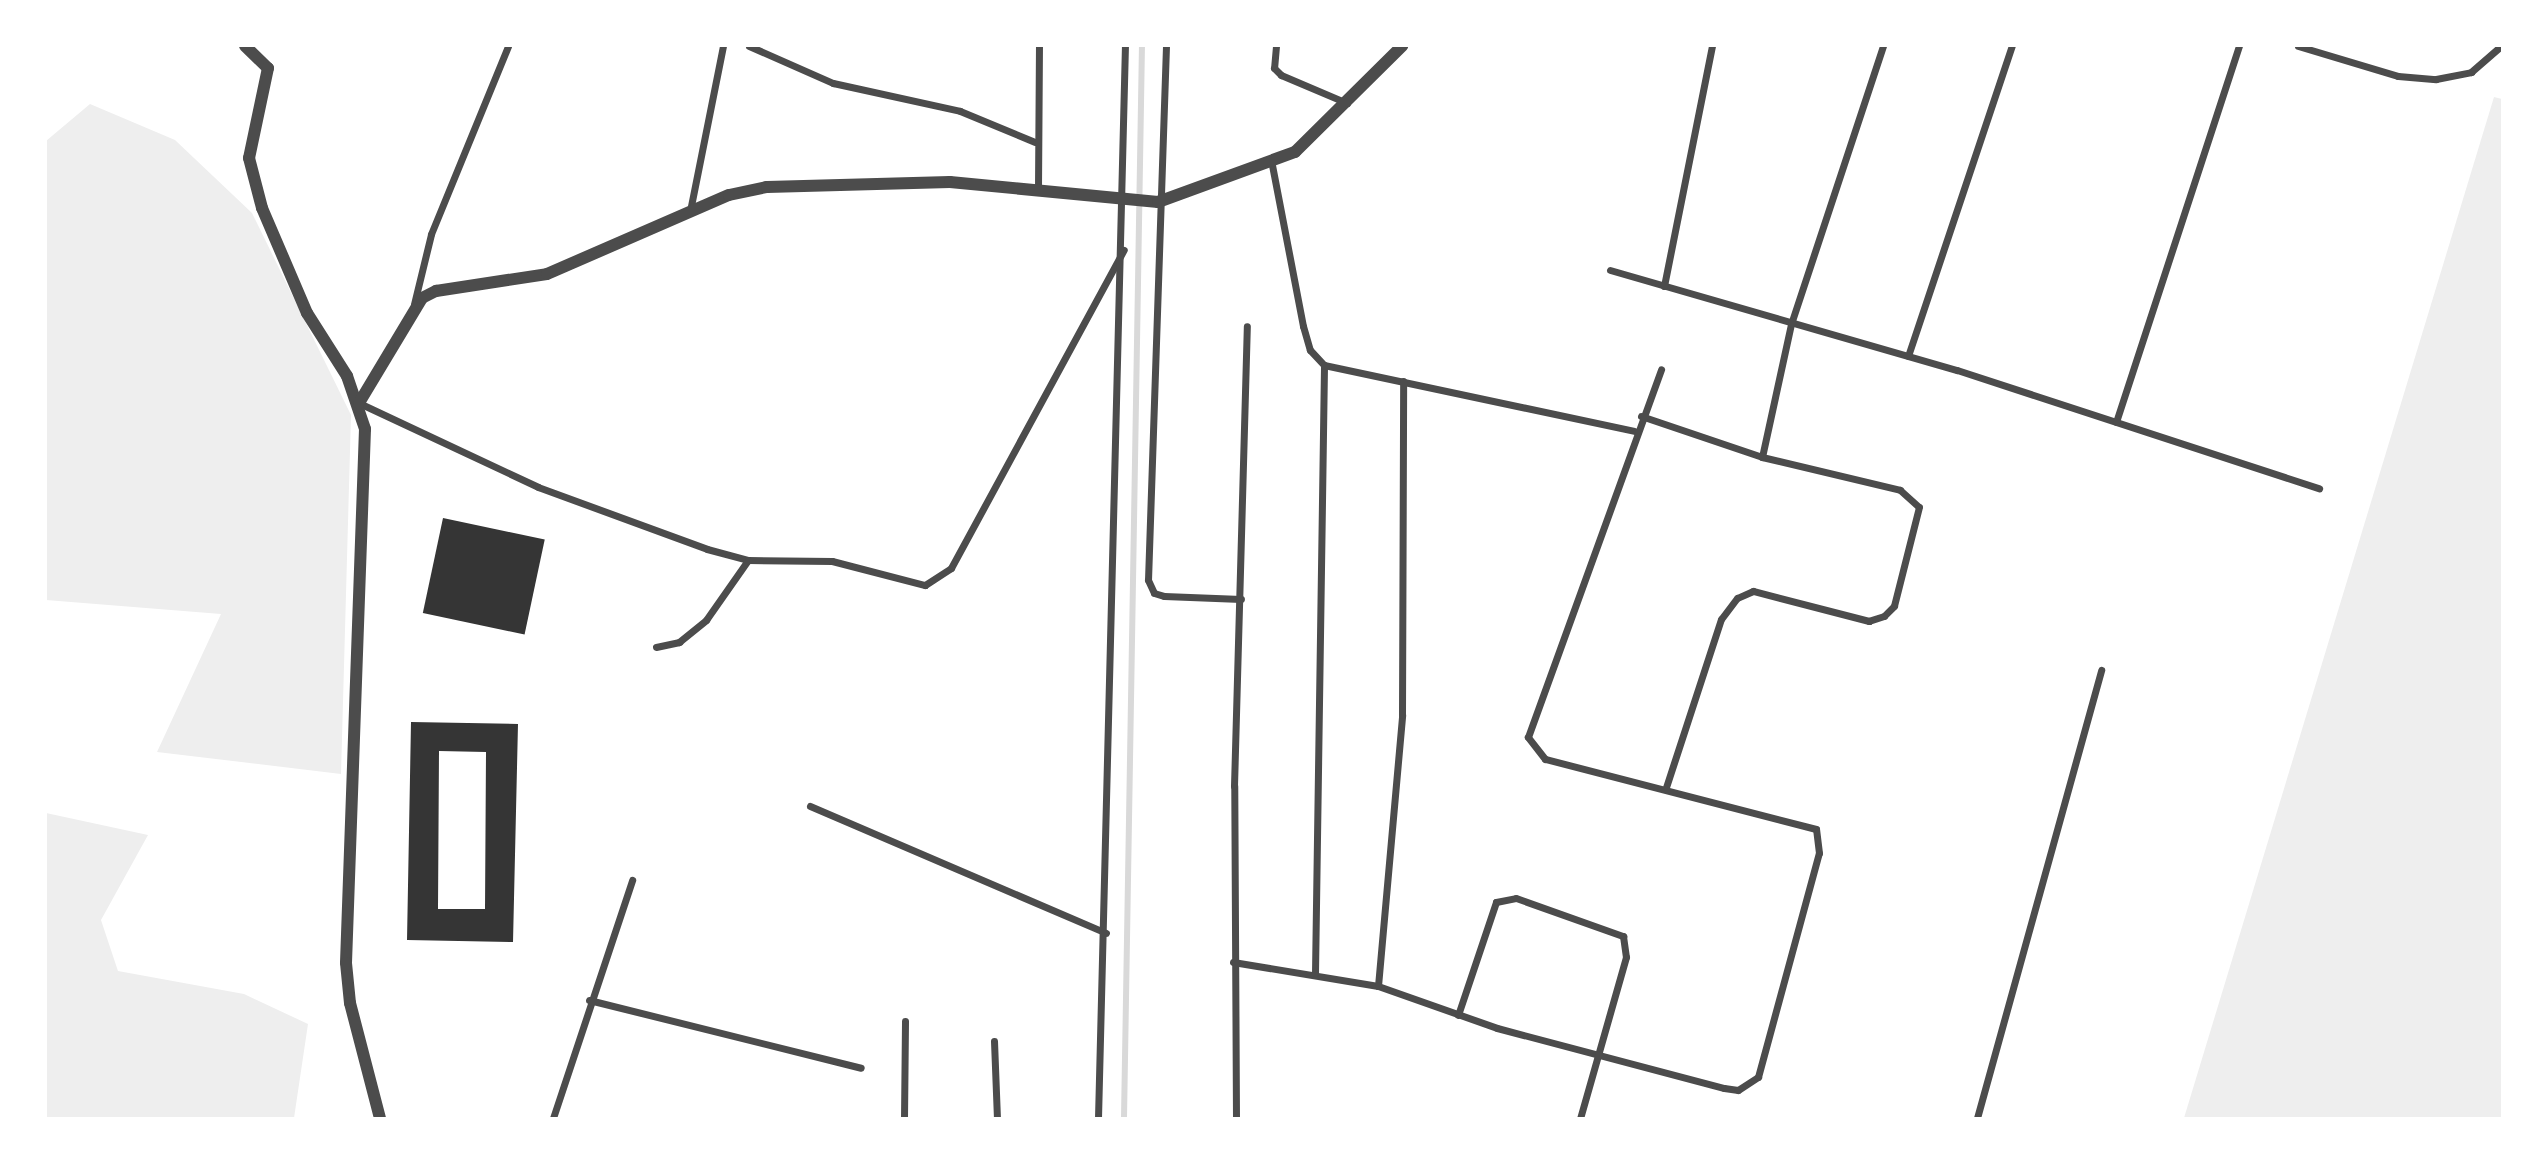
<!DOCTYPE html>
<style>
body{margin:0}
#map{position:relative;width:2548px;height:1164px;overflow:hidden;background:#fff;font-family:"Public Sans",sans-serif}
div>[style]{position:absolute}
.green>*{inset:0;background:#eee}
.stream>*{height:6px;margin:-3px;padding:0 3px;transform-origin:3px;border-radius:3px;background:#d9d9d9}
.building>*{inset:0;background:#353535;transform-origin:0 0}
.minor>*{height:7px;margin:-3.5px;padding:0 3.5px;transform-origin:3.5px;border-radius:3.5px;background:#4c4c4c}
.tertiary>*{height:12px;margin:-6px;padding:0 6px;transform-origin:6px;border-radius:6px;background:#4c4c4c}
span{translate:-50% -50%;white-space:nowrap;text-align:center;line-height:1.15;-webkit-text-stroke:7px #fff;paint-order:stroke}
.frame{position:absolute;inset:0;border:47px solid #fff;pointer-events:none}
</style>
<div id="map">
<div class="green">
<div style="clip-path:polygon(2494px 97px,2502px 99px,2502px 1118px,2184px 1118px)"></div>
<div style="clip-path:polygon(90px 104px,175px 140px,252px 213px,351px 415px,341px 774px,157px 752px,221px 614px,46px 600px,46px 141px)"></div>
<div style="clip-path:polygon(46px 813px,148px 835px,101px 920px,118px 971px,244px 994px,308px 1024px,294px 1118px,46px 1118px)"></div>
</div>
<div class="stream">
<div style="left:1124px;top:1118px;width:1072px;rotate:-89.04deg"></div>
</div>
<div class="building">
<div style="left:443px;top:518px;width:104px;height:97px;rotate:12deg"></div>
<div style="clip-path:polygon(evenodd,411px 722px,518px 724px,513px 942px,407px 940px,411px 722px,439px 751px,486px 752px,485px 909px,438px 909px,439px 751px)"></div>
</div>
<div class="minor">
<div style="left:749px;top:46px;width:92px;rotate:23.8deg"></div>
<div style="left:833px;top:83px;width:130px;rotate:12.4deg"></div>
<div style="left:960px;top:111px;width:81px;rotate:22.5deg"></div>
<div style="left:1166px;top:46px;width:534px;rotate:91.93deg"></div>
<div style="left:1148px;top:580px;width:14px;rotate:65deg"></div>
<div style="left:1154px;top:593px;width:10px;rotate:17deg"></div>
<div style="left:1164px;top:596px;width:77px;rotate:2.2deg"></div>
<div style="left:1276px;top:46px;width:22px;rotate:95deg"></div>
<div style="left:1274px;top:68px;width:10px;rotate:45deg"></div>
<div style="left:1281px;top:75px;width:72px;rotate:23deg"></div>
<div style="left:2298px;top:46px;width:104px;rotate:16.7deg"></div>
<div style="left:2398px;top:76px;width:38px;rotate:5deg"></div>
<div style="left:2436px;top:79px;width:36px;rotate:-11deg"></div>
<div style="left:2471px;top:72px;width:40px;rotate:-41deg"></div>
<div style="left:1272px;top:165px;width:164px;rotate:79.1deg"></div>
<div style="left:1303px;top:326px;width:25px;rotate:74deg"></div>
<div style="left:1310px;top:350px;width:21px;rotate:47deg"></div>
<div style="left:1324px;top:365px;width:317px;rotate:12deg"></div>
<div style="left:1038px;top:187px;width:141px;rotate:-89.6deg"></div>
<div style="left:690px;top:211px;width:168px;rotate:-78.7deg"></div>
<div style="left:1610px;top:270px;width:361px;rotate:16.1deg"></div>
<div style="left:1957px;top:370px;width:381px;rotate:18.1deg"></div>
<div style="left:1664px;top:286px;width:245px;rotate:-78.7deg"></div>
<div style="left:414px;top:304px;width:72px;rotate:-76.3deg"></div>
<div style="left:431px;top:234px;width:203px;rotate:-67.7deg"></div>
<div style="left:1908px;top:356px;width:327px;rotate:-71.5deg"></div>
<div style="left:359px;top:403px;width:198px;rotate:25.1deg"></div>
<div style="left:538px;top:487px;width:180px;rotate:20.1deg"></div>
<div style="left:707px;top:549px;width:42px;rotate:15deg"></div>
<div style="left:748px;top:560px;width:84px;rotate:0.7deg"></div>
<div style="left:832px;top:561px;width:96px;rotate:14.5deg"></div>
<div style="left:925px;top:585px;width:31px;rotate:-33deg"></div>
<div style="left:951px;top:568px;width:362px;rotate:-61.5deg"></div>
<div style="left:1641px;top:416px;width:128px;rotate:18.7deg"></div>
<div style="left:1762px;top:457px;width:142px;rotate:13.4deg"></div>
<div style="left:1900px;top:490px;width:25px;rotate:42deg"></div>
<div style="left:1919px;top:507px;width:102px;rotate:104.2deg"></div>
<div style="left:1894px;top:606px;width:14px;rotate:135deg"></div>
<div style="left:1884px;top:616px;width:16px;rotate:162deg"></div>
<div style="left:1869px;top:621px;width:120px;rotate:-165.5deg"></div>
<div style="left:1753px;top:591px;width:17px;rotate:156deg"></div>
<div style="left:1737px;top:598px;width:26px;rotate:127deg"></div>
<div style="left:1721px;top:619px;width:177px;rotate:108.1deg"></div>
<div style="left:2116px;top:422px;width:396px;rotate:-71.9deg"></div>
<div style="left:1762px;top:457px;width:136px;rotate:-77.7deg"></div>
<div style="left:1791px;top:324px;width:293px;rotate:-71.7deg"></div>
<div style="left:656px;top:647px;width:24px;rotate:-12deg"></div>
<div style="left:679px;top:642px;width:35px;rotate:-39deg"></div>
<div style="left:706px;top:620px;width:73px;rotate:-55deg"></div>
<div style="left:810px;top:806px;width:322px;rotate:23.2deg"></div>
<div style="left:1233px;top:962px;width:147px;rotate:9.4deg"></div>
<div style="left:1378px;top:986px;width:126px;rotate:19.4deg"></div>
<div style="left:1497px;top:1028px;width:235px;rotate:14.8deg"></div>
<div style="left:1724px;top:1088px;width:14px;rotate:8deg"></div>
<div style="left:1738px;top:1090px;width:24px;rotate:-33deg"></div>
<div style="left:1758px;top:1077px;width:232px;rotate:-74.8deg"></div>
<div style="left:1819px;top:853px;width:24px;rotate:-97deg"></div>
<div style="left:1816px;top:829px;width:280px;rotate:-165.5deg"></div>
<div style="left:1545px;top:759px;width:28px;rotate:-128deg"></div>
<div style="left:1528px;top:737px;width:391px;rotate:-70.1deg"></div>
<div style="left:1315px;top:973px;width:608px;rotate:-89.15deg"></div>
<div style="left:1378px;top:986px;width:272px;rotate:-84.9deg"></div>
<div style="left:1402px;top:715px;width:334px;rotate:-89.8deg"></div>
<div style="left:589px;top:1000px;width:280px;rotate:14deg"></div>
<div style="left:1458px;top:1015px;width:119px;rotate:-71.4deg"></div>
<div style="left:1496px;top:902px;width:20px;rotate:-11deg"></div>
<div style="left:1516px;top:898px;width:114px;rotate:19.6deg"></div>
<div style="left:1623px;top:936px;width:21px;rotate:82deg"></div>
<div style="left:1626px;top:957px;width:167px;rotate:105.9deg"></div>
<div style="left:994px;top:1041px;width:77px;rotate:87.8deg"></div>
<div style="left:553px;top:1118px;width:251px;rotate:-71.6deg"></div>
<div style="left:904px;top:1118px;width:97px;rotate:-89.4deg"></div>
<div style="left:1098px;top:1118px;width:1072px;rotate:-88.56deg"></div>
<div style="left:1236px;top:1118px;width:332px;rotate:-90.3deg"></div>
<div style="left:1234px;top:786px;width:460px;rotate:-88.4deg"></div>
<div style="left:1977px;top:1118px;width:465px;rotate:-74.5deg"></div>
</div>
<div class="tertiary">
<div style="left:245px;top:46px;width:32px;rotate:44deg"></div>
<div style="left:268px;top:68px;width:92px;rotate:101.9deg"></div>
<div style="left:249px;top:158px;width:52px;rotate:75.4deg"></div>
<div style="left:262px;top:208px;width:114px;rotate:66.8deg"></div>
<div style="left:307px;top:313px;width:75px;rotate:57.6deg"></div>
<div style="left:347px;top:376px;width:56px;rotate:71.2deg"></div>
<div style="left:365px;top:429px;width:534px;rotate:92.04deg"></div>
<div style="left:346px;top:963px;width:40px;rotate:84.3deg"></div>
<div style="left:350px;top:1003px;width:119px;rotate:75.4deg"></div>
<div style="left:359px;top:403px;width:122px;rotate:-59deg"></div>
<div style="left:422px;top:298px;width:16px;rotate:-27deg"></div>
<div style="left:436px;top:291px;width:112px;rotate:-8.7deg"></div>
<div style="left:547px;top:274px;width:198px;rotate:-23.5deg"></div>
<div style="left:729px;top:195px;width:39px;rotate:-12deg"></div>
<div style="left:767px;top:187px;width:183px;rotate:-1.6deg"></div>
<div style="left:950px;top:182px;width:209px;rotate:5.5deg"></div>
<div style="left:1158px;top:202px;width:146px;rotate:-20.1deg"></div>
<div style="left:1295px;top:152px;width:151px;rotate:-44.7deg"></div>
</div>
<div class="frame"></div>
</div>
